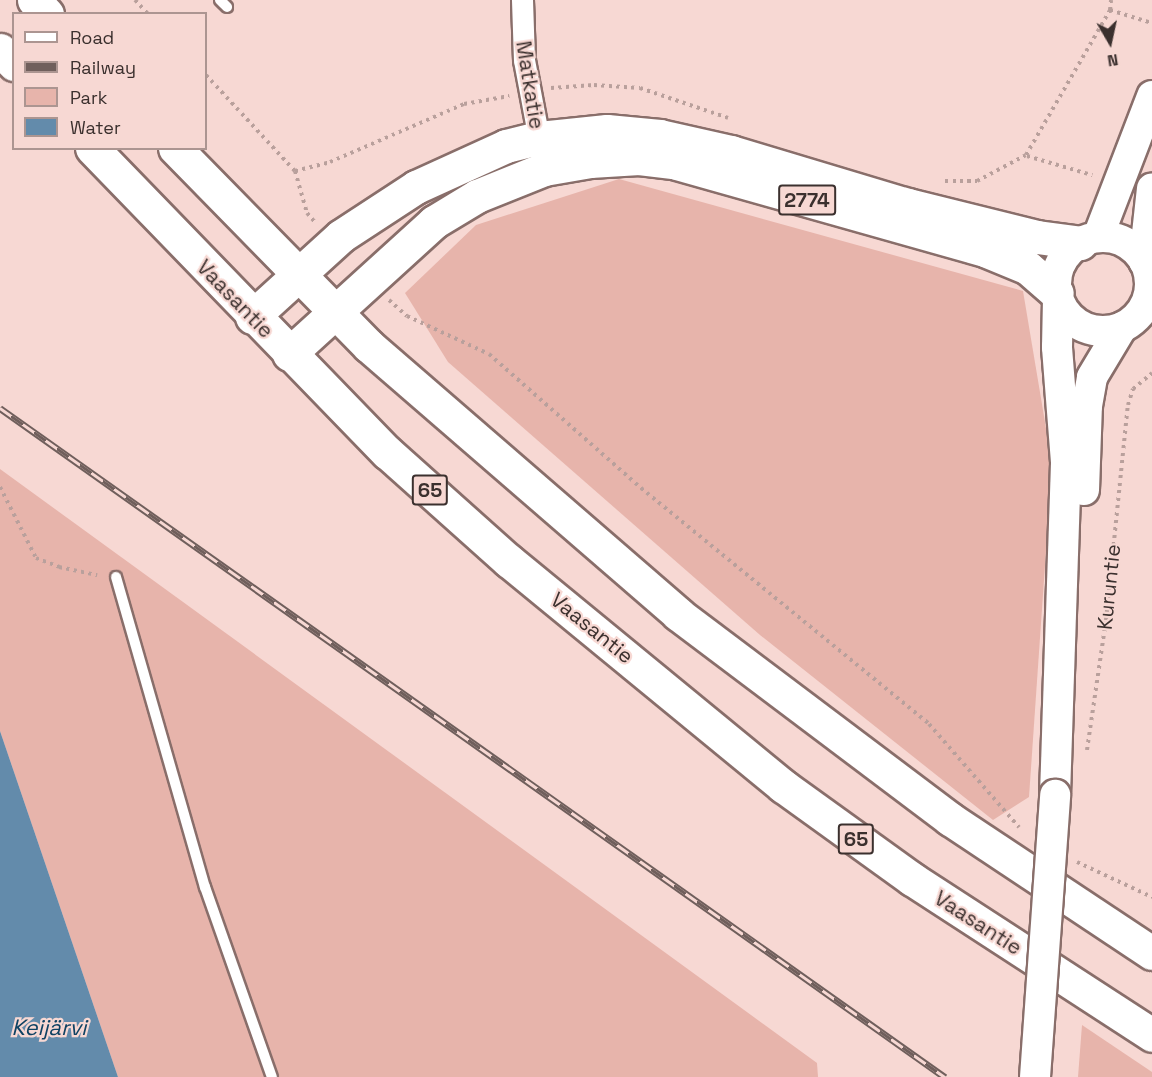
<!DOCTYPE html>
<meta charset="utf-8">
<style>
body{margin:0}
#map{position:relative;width:1152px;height:1077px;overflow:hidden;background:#f7d8d3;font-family:"Space Grotesk",sans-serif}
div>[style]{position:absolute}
.green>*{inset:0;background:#e7b4ab}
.water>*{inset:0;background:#638bab}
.path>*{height:4px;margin-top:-2px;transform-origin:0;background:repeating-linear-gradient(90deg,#b9a09c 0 3px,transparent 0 7.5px)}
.roads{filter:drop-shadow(2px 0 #896e6a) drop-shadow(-2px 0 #896e6a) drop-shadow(0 2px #896e6a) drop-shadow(0 -2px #896e6a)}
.service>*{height:10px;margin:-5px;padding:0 5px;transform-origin:5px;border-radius:5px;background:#fff}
.minor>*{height:21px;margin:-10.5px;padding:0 10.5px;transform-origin:10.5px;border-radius:10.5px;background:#fff}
.secondary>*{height:30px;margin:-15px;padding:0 15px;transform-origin:15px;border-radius:15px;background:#fff}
.secondary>.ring{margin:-15px;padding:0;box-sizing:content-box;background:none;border:30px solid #fff;border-radius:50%}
.trunk>*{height:33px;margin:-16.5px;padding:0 16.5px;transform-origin:16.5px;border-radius:16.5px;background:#fff}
.rail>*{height:7px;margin-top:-3.5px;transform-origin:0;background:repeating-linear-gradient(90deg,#f7d8d3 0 14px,#705f5c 0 28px);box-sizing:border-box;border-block:2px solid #705f5c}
.bridges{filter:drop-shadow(2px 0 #896e6a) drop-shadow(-2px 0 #896e6a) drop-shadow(0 2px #896e6a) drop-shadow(0 -2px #896e6a)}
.secondary-bridge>*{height:30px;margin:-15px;padding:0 15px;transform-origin:15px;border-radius:15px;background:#fff}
span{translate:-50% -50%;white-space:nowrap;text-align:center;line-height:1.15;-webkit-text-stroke:4.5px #f7d8d3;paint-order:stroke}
.shield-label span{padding:2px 4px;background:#f7d8d3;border:2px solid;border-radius:4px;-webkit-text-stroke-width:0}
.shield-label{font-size:20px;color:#3b302e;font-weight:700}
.street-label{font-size:21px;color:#3b302e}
.water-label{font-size:22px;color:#0f4263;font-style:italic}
.legend{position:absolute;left:12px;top:12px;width:195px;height:138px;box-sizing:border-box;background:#f7d8d3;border:2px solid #ac9591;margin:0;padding:8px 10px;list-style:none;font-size:18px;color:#3b302e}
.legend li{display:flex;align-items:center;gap:12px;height:30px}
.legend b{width:30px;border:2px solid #ac9591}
.north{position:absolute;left:1080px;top:12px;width:60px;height:60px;-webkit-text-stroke:4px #f7d8d3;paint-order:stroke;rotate:171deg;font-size:16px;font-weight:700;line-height:24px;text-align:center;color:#3b302e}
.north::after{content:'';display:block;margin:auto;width:21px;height:27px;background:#3b302e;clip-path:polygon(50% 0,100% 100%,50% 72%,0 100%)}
</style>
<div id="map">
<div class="green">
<div style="clip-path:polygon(619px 179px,1023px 291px,1052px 464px,1029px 797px,993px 820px,760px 635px,448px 362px,405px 293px,476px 225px)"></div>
<div style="clip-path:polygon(0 469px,817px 1063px,818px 1077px,118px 1077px,0 731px)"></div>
<div style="clip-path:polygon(1082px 1025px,1152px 1072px,1152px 1077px,1078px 1077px)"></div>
</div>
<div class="water">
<div style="clip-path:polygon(0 731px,118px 1077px,0 1077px)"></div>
</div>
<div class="path">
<div style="left:135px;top:0;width:19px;rotate:47deg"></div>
<div style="left:1110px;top:10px;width:44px;rotate:17.2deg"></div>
<div style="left:206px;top:75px;width:131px;rotate:47.2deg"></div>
<div style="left:295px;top:171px;width:44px;rotate:74.1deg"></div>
<div style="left:307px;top:213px;width:11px;rotate:49deg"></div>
<div style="left:551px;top:88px;width:43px;rotate:-4deg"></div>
<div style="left:594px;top:85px;width:46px;rotate:3.7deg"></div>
<div style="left:640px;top:88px;width:93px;rotate:18.8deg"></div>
<div style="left:1027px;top:156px;width:68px;rotate:16.3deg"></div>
<div style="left:295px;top:171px;width:36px;rotate:-14deg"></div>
<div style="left:330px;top:162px;width:146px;rotate:-23.4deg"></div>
<div style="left:464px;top:104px;width:46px;rotate:-10.1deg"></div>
<div style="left:945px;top:181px;width:32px"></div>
<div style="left:977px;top:181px;width:55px;rotate:-28deg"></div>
<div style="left:1026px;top:155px;width:168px;rotate:-59.9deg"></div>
<div style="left:1110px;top:10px;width:10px;rotate:-84deg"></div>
<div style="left:389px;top:300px;width:24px;rotate:42deg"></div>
<div style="left:407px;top:316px;width:90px;rotate:24.9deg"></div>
<div style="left:489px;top:354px;width:203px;rotate:41.4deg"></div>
<div style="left:641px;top:488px;width:372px;rotate:39.3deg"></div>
<div style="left:929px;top:724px;width:137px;rotate:48.9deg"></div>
<div style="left:0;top:487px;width:80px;rotate:63.1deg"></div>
<div style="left:36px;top:558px;width:25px;rotate:21deg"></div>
<div style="left:59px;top:567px;width:39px;rotate:12deg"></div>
<div style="left:1087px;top:750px;width:131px;rotate:-81.7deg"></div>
<div style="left:1106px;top:620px;width:216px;rotate:-84.2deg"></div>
<div style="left:1128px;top:405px;width:17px;rotate:-73deg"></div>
<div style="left:1133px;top:389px;width:25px;rotate:-40deg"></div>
<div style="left:1077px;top:862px;width:83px;rotate:25deg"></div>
</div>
<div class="roads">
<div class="service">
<div style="left:220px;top:0;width:10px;rotate:45deg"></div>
<div style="left:116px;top:577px;width:323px;rotate:74deg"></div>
<div style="left:205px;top:887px;width:201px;rotate:70.6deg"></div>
</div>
<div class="minor">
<div style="left:522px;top:0;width:60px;rotate:88.1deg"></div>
<div style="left:524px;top:60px;width:92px;rotate:79.3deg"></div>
<div style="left:1145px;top:306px;width:7px;rotate:8deg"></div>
</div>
<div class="secondary">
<div style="left:1098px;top:237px;width:151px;rotate:-69deg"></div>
<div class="ring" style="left:1056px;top:237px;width:64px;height:64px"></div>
<div style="left:1144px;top:261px;width:73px;rotate:-83.7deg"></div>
<div style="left:1084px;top:490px;width:84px;rotate:-88deg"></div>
<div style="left:1087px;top:406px;width:29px;rotate:-80deg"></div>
<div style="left:1092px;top:377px;width:58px;rotate:-59deg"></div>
<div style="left:1055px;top:795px;width:333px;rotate:-88.1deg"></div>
<div style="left:1066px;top:462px;width:115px;rotate:-94.5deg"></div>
<div style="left:1057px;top:347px;width:47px;rotate:-88.8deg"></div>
</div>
<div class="trunk">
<div style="left:34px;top:0;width:19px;rotate:47deg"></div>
<div style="left:0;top:50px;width:20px;rotate:45deg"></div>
<div style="left:92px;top:148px;width:425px;rotate:45.9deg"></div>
<div style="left:388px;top:453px;width:162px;rotate:41.8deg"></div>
<div style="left:509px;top:561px;width:355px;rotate:39.4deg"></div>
<div style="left:783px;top:786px;width:159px;rotate:35.8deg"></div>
<div style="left:912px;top:879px;width:286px;rotate:33deg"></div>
<div style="left:175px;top:148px;width:277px;rotate:45.6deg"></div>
<div style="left:369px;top:346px;width:409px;rotate:40.9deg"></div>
<div style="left:678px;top:614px;width:341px;rotate:37deg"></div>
<div style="left:950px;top:819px;width:242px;rotate:33.6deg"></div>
<div style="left:252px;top:317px;width:120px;rotate:-42.3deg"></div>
<div style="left:341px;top:236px;width:90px;rotate:-33.2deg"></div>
<div style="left:416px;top:187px;width:99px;rotate:-24.5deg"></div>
<div style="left:506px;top:146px;width:34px;rotate:-14deg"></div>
<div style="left:539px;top:138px;width:68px;rotate:-5.9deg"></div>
<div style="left:607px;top:131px;width:53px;rotate:5.4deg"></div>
<div style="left:660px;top:136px;width:73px;rotate:12.7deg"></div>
<div style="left:731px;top:152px;width:185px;rotate:16.7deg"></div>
<div style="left:908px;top:205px;width:133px;rotate:13.9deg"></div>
<div style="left:1037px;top:237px;width:44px;rotate:7.8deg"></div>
<div style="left:289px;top:354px;width:196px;rotate:-42.3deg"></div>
<div style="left:434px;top:222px;width:50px;rotate:-31.2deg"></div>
<div style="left:477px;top:196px;width:72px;rotate:-21.9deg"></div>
<div style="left:544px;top:169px;width:47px;rotate:-9.9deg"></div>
<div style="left:590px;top:161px;width:49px;rotate:-3.5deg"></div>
<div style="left:639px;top:158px;width:38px;rotate:7deg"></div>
<div style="left:677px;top:163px;width:322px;rotate:15.8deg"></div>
<div style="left:987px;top:251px;width:44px;rotate:22.5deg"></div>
<div style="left:1028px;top:268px;width:38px;rotate:41deg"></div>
</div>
</div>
<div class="rail">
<div style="left:0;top:408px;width:1158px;rotate:35.3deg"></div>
</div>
<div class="bridges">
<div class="secondary-bridge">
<div style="left:1035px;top:1077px;width:283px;rotate:-85.9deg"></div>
</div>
</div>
<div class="shield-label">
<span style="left:807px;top:200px">2774</span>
<span style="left:430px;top:490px">65</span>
<span style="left:856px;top:839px">65</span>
</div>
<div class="street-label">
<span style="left:530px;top:85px;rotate:81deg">Matkatie</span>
<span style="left:235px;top:299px;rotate:46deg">Vaasantie</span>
<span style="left:1109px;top:587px;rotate:-84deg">Kuruntie</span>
<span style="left:592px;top:628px;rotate:39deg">Vaasantie</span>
<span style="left:978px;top:923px;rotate:33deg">Vaasantie</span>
</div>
<div class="water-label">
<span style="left:49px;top:1028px">Keijärvi</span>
</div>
<ul class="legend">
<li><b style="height:8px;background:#fff"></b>Road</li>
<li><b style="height:8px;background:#705f5c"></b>Railway</li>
<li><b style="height:16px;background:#e7b4ab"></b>Park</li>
<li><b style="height:16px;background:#638bab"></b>Water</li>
</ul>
<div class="north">N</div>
</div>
